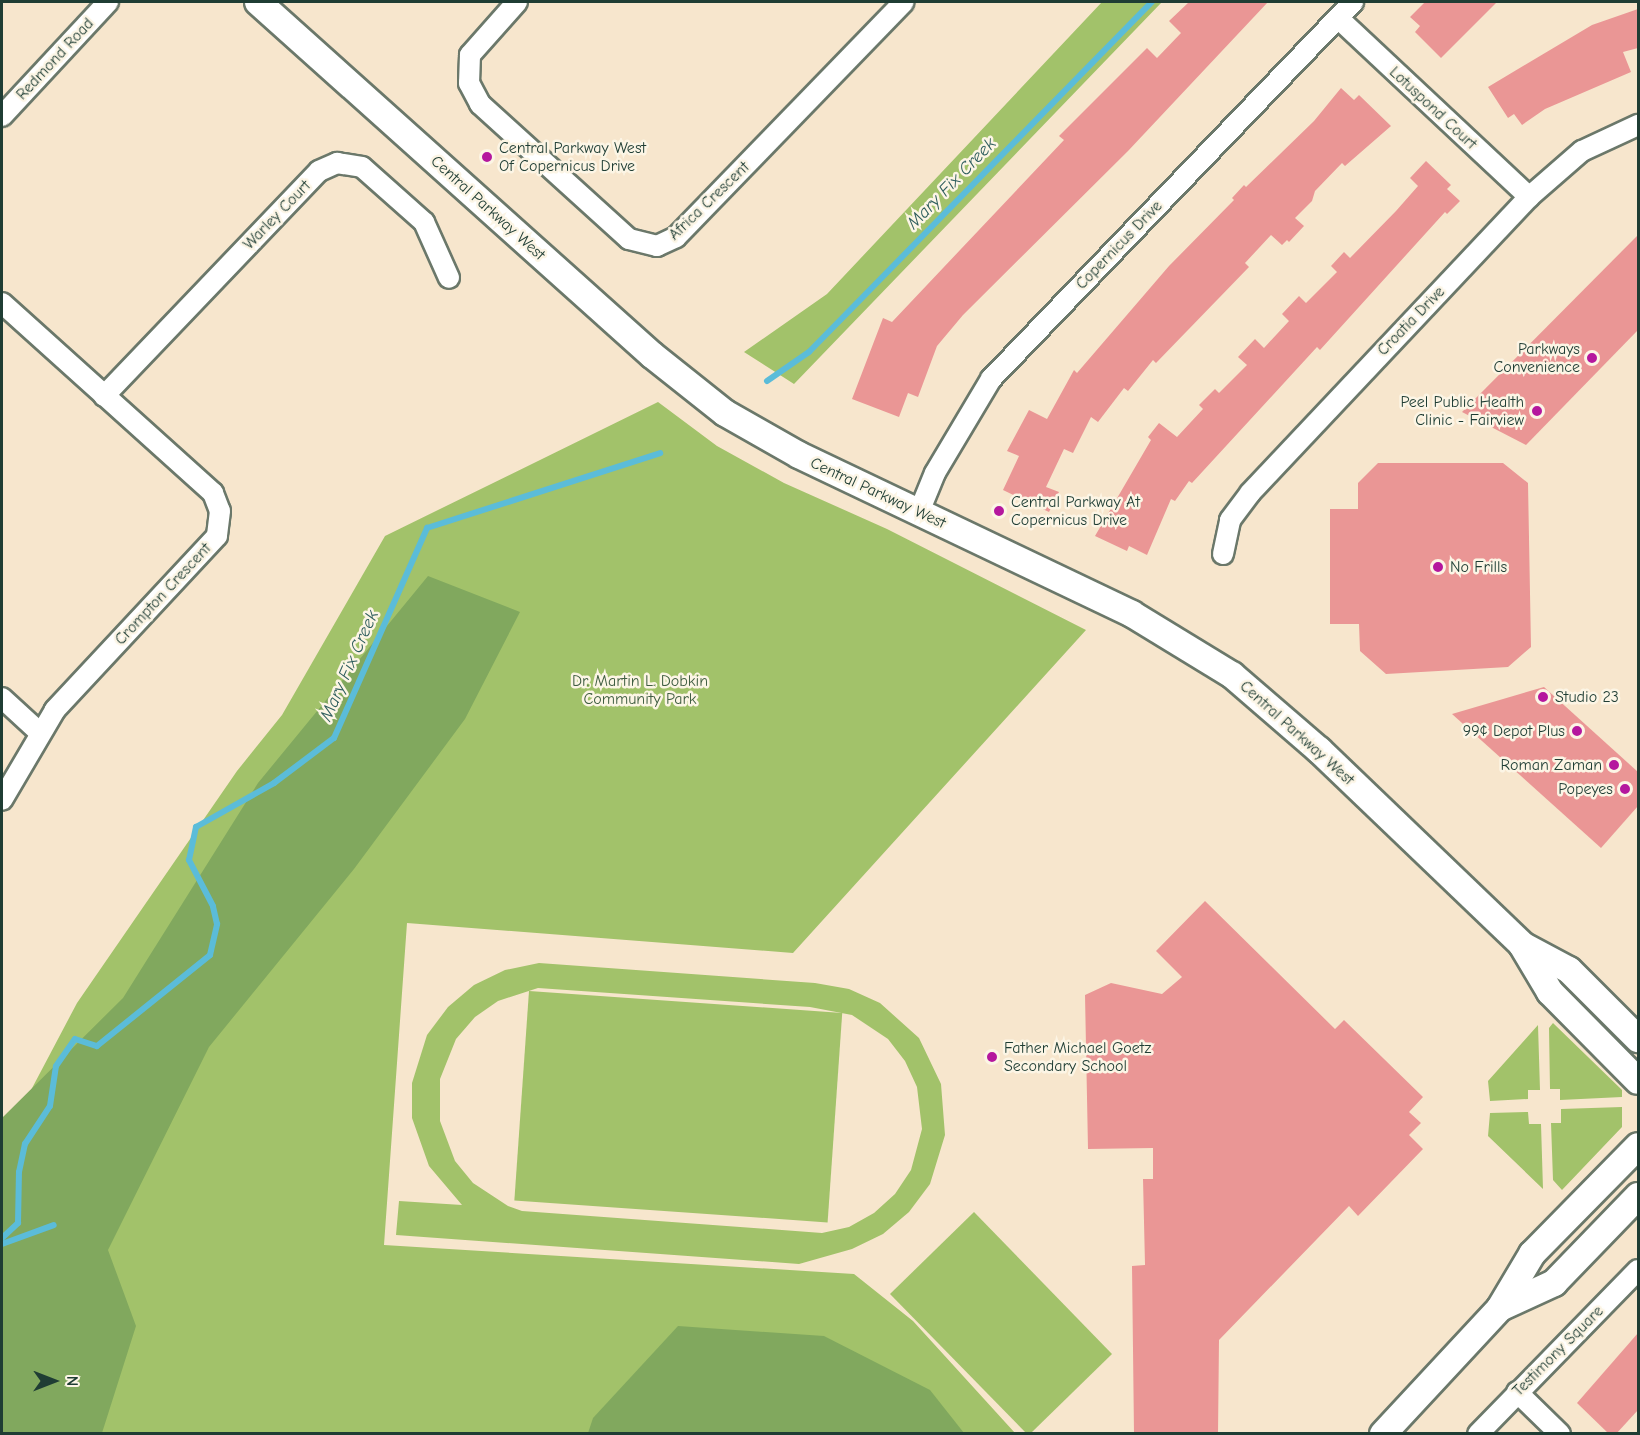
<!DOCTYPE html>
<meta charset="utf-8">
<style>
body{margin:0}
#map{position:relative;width:1640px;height:1435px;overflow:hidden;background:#f7e6cd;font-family:"Comic Neue",sans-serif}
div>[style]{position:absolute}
.green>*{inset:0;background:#a2c26a;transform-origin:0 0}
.forest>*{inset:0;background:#81a85e}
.stream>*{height:6px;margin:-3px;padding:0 3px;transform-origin:3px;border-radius:3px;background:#5bbcd9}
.building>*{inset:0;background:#ea9695}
.roads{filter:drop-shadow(2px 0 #6b786a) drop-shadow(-2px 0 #6b786a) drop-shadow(0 2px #6b786a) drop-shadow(0 -2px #6b786a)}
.minor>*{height:20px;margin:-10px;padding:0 10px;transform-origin:10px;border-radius:10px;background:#fff}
.tertiary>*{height:26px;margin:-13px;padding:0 13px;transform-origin:13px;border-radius:13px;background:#fff}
.dots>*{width:16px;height:16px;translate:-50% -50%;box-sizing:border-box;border:3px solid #fcf5e5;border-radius:50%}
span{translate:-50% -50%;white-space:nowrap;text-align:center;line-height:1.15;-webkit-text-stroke:5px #fcf5e5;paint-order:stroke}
.street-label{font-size:16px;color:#1f3d34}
.poi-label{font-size:16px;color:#1f3d34}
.left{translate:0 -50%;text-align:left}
.right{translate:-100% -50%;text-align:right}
.park-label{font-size:16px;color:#405e42}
.water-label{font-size:18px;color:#2e5d5d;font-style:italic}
.frame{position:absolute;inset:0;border:3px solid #1f3d34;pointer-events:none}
.north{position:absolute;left:24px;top:1351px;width:60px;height:60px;-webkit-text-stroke:4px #fcf5e5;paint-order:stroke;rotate:90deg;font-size:16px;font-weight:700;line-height:24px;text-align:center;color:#1f3d34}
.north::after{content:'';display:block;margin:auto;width:21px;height:27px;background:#1f3d34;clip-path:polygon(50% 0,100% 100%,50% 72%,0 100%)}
</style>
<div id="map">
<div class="green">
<div style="clip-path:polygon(1102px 2px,1162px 2px,794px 384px,744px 352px,827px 294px)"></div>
<div style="clip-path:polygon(658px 402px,717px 446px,784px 483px,887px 529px,1086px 630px,793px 953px,407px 923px,384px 1245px,854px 1274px,913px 1321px,1015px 1433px,2px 1433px,2px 1145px,77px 1003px,237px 771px,282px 715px,385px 536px)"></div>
<div style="clip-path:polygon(evenodd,539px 963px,815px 983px,849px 989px,880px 1003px,919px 1038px,941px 1084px,945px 1135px,930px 1184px,909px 1212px,883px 1234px,852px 1249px,799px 1264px,396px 1235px,399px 1201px,462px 1205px,429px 1166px,412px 1118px,412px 1083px,427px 1035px,448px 1007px,474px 985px,505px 970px,539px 963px,538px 988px,810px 1007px,852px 1015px,888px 1039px,905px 1061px,917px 1087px,922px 1129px,911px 1170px,895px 1194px,874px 1213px,849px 1227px,822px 1233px,522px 1211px,508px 1206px,473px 1183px,455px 1161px,440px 1121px,440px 1079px,456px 1039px,475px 1017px,498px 1001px,538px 988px)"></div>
<div style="left:529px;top:991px;width:314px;height:210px;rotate:4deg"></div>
<div style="clip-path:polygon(1553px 1023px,1622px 1090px,1622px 1097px,1560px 1100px,1560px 1089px,1550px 1089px,1549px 1028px)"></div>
<div style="clip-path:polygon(1538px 1025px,1540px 1090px,1528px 1090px,1528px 1099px,1490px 1101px,1488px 1081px)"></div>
<div style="clip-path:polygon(1622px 1107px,1622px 1127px,1562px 1190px,1553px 1180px,1551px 1123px,1561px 1123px,1561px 1109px)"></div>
<div style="clip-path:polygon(1528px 1112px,1529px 1124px,1541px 1124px,1543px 1189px,1488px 1136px,1490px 1113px)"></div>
<div style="clip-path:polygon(974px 1212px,1112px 1354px,1031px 1433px,1026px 1433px,890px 1294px)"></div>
</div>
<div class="forest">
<div style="clip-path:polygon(428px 576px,520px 612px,465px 719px,354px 869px,209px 1047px,108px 1250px,136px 1326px,102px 1433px,2px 1433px,2px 1118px,123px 998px,258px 783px)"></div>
<div style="clip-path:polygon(678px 1326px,824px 1336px,930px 1390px,964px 1433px,588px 1433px,593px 1418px)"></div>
</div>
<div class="stream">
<div style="left:767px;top:381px;width:51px;rotate:-34.6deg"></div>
<div style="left:809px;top:352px;width:490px;rotate:-45.6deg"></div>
<div style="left:2px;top:1238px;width:22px;rotate:-43deg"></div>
<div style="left:18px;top:1223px;width:51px;rotate:-88.9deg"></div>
<div style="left:19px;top:1172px;width:29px;rotate:-78deg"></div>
<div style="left:25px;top:1144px;width:45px;rotate:-56.7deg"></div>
<div style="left:50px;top:1106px;width:40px;rotate:-81.5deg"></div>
<div style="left:56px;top:1066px;width:33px;rotate:-55deg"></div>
<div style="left:75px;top:1039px;width:23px;rotate:18deg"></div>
<div style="left:97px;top:1046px;width:145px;rotate:-38.8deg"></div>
<div style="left:210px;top:955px;width:32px;rotate:-77deg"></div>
<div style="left:217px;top:924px;width:18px;rotate:-103deg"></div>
<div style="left:213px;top:906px;width:52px;rotate:-117.6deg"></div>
<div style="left:189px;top:860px;width:34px;rotate:-78deg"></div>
<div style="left:196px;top:827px;width:90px;rotate:-29.4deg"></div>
<div style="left:274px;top:783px;width:75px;rotate:-36.9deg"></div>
<div style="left:334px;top:738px;width:230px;rotate:-66.1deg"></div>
<div style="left:427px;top:528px;width:245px;rotate:-17.8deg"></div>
<div style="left:2px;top:1244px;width:55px;rotate:-20.1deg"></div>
</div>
<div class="building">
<div style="clip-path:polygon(1189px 2px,1268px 2px,1128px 151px,963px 315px,937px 346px,918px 397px,908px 393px,899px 417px,852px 399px,883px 318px,892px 322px,1064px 140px,1059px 136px,1147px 48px,1157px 58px,1181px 33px,1169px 21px)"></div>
<div style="clip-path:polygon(1425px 2px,1497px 2px,1441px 58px,1415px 32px,1420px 26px,1410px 17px)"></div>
<div style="clip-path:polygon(1638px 9px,1638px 48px,1623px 52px,1631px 72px,1545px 109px,1522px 125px,1514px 114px,1508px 118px,1488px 87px,1592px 25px)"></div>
<div style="clip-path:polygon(1341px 88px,1354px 100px,1359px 95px,1391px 126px,1345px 166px,1342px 163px,1315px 191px,1312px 201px,1295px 218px,1304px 226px,1289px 242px,1287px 240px,1282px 245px,1271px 235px,1245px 263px,1249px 267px,1156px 363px,1153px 360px,1128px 391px,1124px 388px,1098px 422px,1091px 417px,1073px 453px,1064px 449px,1046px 487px,1059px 492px,1049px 512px,1003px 490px,1019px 456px,1007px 451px,1029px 410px,1047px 419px,1074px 370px,1077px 373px,1169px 266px,1234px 200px,1232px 198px,1244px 185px,1246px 187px,1314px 121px)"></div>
<div style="clip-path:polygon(1426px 161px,1451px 185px,1447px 189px,1460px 201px,1447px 214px,1445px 212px,1320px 350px,1317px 347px,1192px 483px,1189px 481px,1175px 501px,1171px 499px,1147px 555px,1129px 546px,1127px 551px,1095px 536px,1151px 440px,1148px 437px,1159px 423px,1177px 437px,1203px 409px,1199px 405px,1215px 389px,1219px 393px,1247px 365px,1238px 357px,1255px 339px,1264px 348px,1289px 321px,1282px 314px,1299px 296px,1306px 303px,1337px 272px,1331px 266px,1344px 252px,1350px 258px,1396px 211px,1418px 186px,1410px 178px)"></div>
<div style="clip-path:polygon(1638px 235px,1638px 330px,1526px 445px,1462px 412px)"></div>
<div style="clip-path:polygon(1378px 463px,1503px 463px,1528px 483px,1531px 647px,1508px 667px,1386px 674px,1360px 651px,1359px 624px,1330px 624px,1330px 509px,1358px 509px,1358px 483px)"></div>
<div style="clip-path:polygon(1544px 687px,1638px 772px,1638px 806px,1601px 848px,1452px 714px)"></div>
<div style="clip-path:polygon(1205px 901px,1335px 1029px,1344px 1020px,1423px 1097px,1409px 1112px,1421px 1123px,1409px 1135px,1423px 1149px,1358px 1216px,1349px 1206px,1219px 1340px,1218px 1434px,1134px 1434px,1132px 1266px,1145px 1265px,1143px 1179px,1153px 1179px,1153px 1148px,1088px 1149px,1085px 995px,1111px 983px,1162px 994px,1182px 977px,1156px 951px)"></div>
<div style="clip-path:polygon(1638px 1333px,1638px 1410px,1616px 1434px,1609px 1434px,1577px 1403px)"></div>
</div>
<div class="roads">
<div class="minor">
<div style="left:517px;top:2px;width:71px;rotate:131.6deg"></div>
<div style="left:470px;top:55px;width:28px;rotate:92deg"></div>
<div style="left:469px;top:83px;width:24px;rotate:62deg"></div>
<div style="left:480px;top:104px;width:201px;rotate:42.2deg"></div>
<div style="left:629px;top:239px;width:29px;rotate:14deg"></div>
<div style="left:657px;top:246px;width:21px;rotate:-25deg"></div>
<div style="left:676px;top:237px;width:327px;rotate:-45.9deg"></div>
<div style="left:1338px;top:18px;width:262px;rotate:43.1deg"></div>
<div style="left:2px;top:116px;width:156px;rotate:-47.1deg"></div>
<div style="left:2px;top:303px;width:284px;rotate:42deg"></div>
<div style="left:213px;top:493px;width:19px;rotate:69deg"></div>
<div style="left:220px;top:511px;width:25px;rotate:97deg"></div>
<div style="left:217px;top:536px;width:238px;rotate:133deg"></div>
<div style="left:55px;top:710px;width:104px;rotate:120.5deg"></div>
<div style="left:104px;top:396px;width:311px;rotate:-46.3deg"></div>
<div style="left:319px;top:171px;width:20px;rotate:-24deg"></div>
<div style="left:337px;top:163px;width:25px;rotate:9deg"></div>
<div style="left:362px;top:167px;width:83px;rotate:41.6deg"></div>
<div style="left:424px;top:222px;width:61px;rotate:65.9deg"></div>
<div style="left:919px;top:512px;width:42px;rotate:-67.7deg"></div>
<div style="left:935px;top:473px;width:109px;rotate:-59.2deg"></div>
<div style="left:991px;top:379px;width:523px;rotate:-46.16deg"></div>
<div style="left:1223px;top:554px;width:35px;rotate:-78deg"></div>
<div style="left:1230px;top:520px;width:34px;rotate:-53deg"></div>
<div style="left:1250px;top:493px;width:407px;rotate:-46.7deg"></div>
<div style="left:1529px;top:197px;width:70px;rotate:-41deg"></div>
<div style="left:1582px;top:151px;width:62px;rotate:-24.9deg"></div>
<div style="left:2px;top:698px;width:52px;rotate:42.6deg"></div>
<div style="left:1517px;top:1392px;width:60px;rotate:44.3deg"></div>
<div style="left:1478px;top:1434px;width:229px;rotate:-45.7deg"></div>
</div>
<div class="tertiary">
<div style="left:258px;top:2px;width:529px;rotate:41.86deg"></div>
<div style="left:652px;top:355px;width:93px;rotate:38.5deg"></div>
<div style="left:725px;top:413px;width:85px;rotate:29.6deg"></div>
<div style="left:799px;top:455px;width:369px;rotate:25.5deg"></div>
<div style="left:1132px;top:614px;width:117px;rotate:31.4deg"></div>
<div style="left:1232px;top:675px;width:115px;rotate:40.8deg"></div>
<div style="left:1319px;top:750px;width:281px;rotate:43.8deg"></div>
<div style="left:1522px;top:945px;width:53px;rotate:28deg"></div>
<div style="left:1569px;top:970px;width:98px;rotate:45deg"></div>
<div style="left:1522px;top:945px;width:55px;rotate:59.2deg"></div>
<div style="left:1550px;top:992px;width:125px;rotate:45.3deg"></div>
<div style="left:1500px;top:1308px;width:60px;rotate:-24.8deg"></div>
<div style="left:1554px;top:1283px;width:121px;rotate:-46deg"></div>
<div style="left:1383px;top:1434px;width:172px;rotate:-47.1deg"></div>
<div style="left:1500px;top:1308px;width:63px;rotate:-59.3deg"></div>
<div style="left:1532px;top:1254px;width:151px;rotate:-45.5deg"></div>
</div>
</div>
<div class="dots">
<div style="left:487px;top:157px;background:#b5179e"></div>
<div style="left:1592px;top:358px;background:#b5179e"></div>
<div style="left:1537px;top:411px;background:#b5179e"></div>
<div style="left:999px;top:511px;background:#b5179e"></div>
<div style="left:1438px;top:567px;background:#b5179e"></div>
<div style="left:1543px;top:697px;background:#b5179e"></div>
<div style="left:1577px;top:731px;background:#b5179e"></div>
<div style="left:1614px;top:765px;background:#b5179e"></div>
<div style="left:1625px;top:789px;background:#b5179e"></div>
<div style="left:992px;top:1057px;background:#b5179e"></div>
</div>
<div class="street-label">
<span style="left:55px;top:59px;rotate:-47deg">Redmond Road</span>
<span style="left:1433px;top:108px;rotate:43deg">Lotuspond Court</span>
<span style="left:709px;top:201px;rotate:-44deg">Africa Crescent</span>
<span style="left:488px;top:208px;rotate:42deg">Central Parkway West</span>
<span style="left:277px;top:215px;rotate:-46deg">Warley Court</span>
<span style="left:1119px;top:245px;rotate:-46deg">Copernicus Drive</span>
<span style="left:1411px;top:321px;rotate:-46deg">Croatia Drive</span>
<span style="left:878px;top:493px;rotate:25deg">Central Parkway West</span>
<span style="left:163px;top:594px;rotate:-47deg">Crompton Crescent</span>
<span style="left:1297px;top:733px;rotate:42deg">Central Parkway West</span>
<span style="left:1558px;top:1351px;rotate:-45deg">Testimony Square</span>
</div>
<div class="poi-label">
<span class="left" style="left:499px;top:157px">Central Parkway West<br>Of Copernicus Drive</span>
<span class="right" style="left:1580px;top:358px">Parkways<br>Convenience</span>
<span class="right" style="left:1524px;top:411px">Peel Public Health<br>Clinic - Fairview</span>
<span class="left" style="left:1011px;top:511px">Central Parkway At<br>Copernicus Drive</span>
<span class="left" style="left:1450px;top:567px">No Frills</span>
<span class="left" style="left:1555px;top:697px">Studio 23</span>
<span class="right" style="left:1565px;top:731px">99¢ Depot Plus</span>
<span class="right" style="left:1602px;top:765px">Roman Zaman</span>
<span class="right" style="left:1613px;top:789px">Popeyes</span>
<span class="left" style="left:1004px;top:1057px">Father Michael Goetz<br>Secondary School</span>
</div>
<div class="park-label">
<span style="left:640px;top:690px">Dr. Martin L. Dobkin<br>Community Park</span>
</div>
<div class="water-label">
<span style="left:952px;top:184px;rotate:-46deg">Mary Fix Creek</span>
<span style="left:350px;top:666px;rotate:-66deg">Mary Fix Creek</span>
</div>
<div class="frame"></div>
<div class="north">N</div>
</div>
